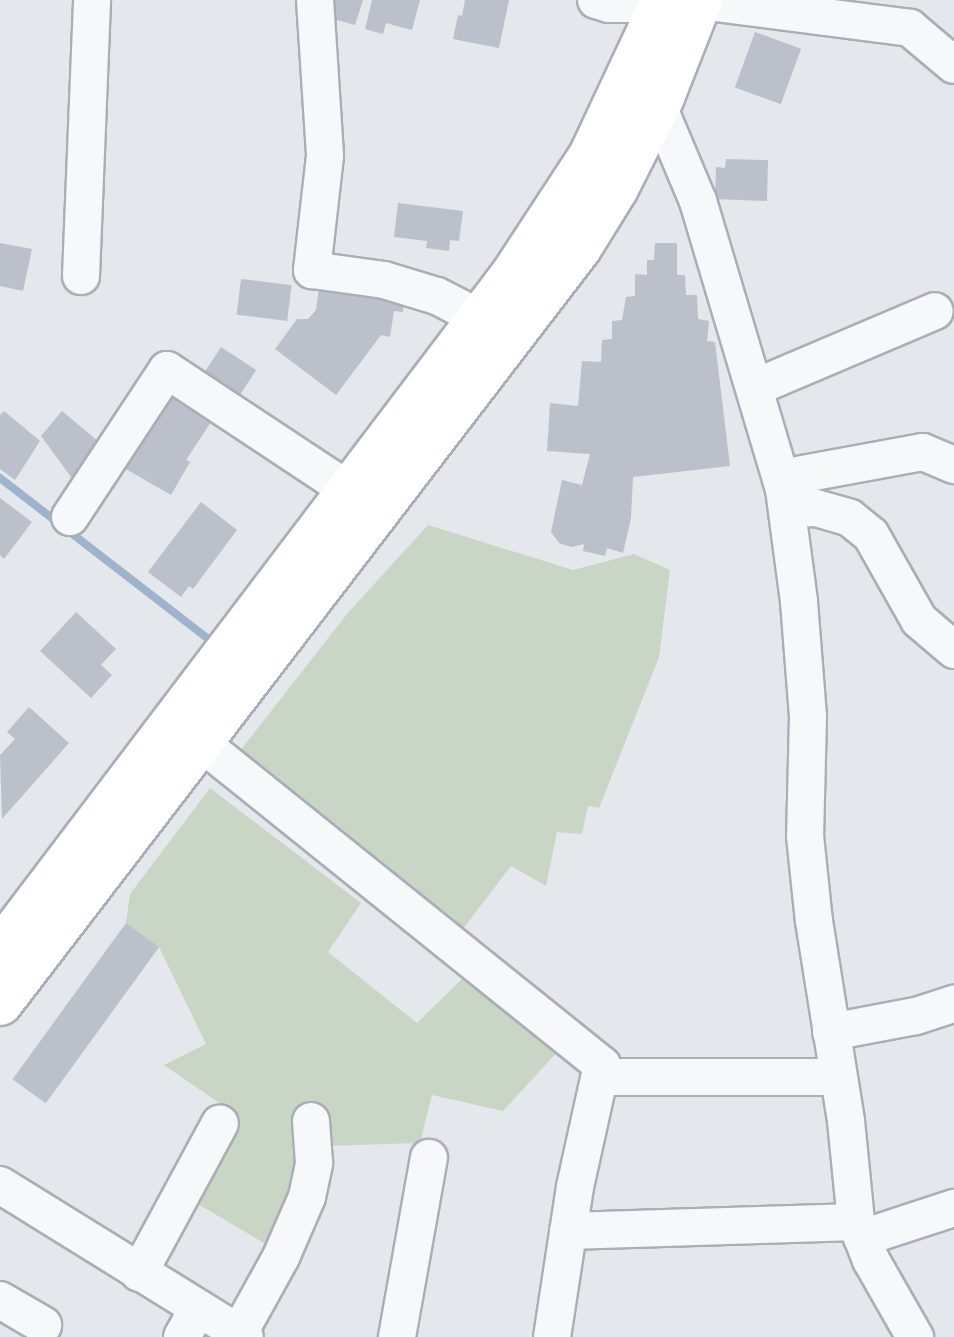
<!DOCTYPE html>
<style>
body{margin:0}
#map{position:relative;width:954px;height:1337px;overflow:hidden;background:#e4e7ec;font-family:"Noto Sans",sans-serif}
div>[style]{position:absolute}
.green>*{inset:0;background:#c9d6c5}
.stream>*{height:8px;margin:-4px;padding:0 4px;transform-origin:4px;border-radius:4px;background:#9fb4cc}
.building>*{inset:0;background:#bbc0ca;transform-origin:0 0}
.roads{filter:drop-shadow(2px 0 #a9aeb7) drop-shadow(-2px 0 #a9aeb7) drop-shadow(0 2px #a9aeb7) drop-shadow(0 -2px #a9aeb7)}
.minor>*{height:36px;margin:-18px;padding:0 18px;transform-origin:18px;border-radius:18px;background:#f7f8fa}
.highway>*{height:44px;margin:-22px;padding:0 22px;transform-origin:22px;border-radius:22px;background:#fff}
span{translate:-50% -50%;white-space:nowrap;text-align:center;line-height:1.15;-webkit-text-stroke:7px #f4f6f9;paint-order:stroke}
</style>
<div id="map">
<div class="green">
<div style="clip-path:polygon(428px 525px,573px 570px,634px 554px,670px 570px,659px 657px,599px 808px,588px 806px,582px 834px,557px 832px,546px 886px,511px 866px,462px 930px,233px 760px,347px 614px)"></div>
<div style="clip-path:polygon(210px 788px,361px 903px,328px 952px,417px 1023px,464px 977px,561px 1048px,503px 1111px,432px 1095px,420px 1143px,323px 1146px,274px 1249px,191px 1200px,225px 1107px,164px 1065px,206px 1044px,159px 947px,126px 923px,130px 894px)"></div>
</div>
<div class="stream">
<div style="left:0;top:478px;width:273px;rotate:37.7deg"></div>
</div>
<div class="building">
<div style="clip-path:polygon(327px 0,363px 0,355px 25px,327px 17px)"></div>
<div style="clip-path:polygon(372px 0,420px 0,412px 30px,386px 23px,383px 34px,365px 29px)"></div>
<div style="clip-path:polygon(465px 0,509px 0,499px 48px,453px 39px,458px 15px,462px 16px)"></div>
<div style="left:755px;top:32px;width:49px;height:59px;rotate:20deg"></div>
<div style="clip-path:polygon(726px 159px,768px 160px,767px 201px,715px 199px,716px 167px,725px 168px)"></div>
<div style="clip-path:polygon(398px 203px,463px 211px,459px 241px,450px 240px,449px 251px,426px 248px,427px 241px,394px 237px)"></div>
<div style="clip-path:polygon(0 243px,32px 249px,23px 291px,0 286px)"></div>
<div style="clip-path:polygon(655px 243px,677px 243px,677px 275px,685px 275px,686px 295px,697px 295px,698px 319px,709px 321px,707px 341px,715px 342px,730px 466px,633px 477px,631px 518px,623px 553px,607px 548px,605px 556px,583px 551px,584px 544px,571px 547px,559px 543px,551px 532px,562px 480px,582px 485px,590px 454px,547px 451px,550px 403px,578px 406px,582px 361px,601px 362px,602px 340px,612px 339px,612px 321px,622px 320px,626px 297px,635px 296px,635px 274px,647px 275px,647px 260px,654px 260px)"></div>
<div style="left:241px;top:279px;width:51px;height:36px;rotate:7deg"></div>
<div style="clip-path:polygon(320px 280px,405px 292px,403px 312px,394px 311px,390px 337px,381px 335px,336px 395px,275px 349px,297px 319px,308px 319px,316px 310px)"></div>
<div style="left:221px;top:347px;width:42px;height:38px;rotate:33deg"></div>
<div style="clip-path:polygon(172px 397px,180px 402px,182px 399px,199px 409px,197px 413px,211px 422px,186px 460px,190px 462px,171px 495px,124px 468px)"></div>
<div style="clip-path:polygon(4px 411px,40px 441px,15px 480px,0 469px,0 415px)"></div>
<div style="clip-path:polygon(62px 411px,105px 447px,74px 481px,41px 436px)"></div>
<div style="clip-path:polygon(0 498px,32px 522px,4px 559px,0 555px)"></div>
<div style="clip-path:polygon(201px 502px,237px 530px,193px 589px,189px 586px,181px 597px,148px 572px)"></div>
<div style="clip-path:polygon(76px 612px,116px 649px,101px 665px,112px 675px,91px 698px,40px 651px)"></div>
<div style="clip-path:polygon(29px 707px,69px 743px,2px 819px,0 755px,15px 739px,7px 732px)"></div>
<div style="left:126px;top:923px;width:41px;height:193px;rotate:36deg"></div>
</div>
<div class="roads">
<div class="minor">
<div style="left:315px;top:0;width:156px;rotate:86.3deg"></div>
<div style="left:325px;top:156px;width:115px;rotate:96.5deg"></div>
<div style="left:312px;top:270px;width:73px;rotate:7.9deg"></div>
<div style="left:384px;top:280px;width:55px;rotate:16.8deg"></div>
<div style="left:437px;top:296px;width:48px;rotate:27.1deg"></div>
<div style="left:596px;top:0;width:14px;rotate:17deg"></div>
<div style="left:609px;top:4px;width:54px"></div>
<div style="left:700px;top:1px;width:212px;rotate:7.3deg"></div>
<div style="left:910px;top:28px;width:57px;rotate:40.1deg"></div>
<div style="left:658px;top:106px;width:103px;rotate:67.2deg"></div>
<div style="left:698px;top:201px;width:301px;rotate:73.4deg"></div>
<div style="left:784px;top:489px;width:114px;rotate:82.4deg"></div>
<div style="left:799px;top:602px;width:114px;rotate:85.5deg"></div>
<div style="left:808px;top:716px;width:120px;rotate:91.4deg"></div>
<div style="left:805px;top:836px;width:85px;rotate:84deg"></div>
<div style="left:814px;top:921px;width:203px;rotate:80.9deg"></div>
<div style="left:846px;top:1121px;width:101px;rotate:84.3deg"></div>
<div style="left:856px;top:1222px;width:41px;rotate:68.5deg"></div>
<div style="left:871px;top:1260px;width:89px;rotate:60.3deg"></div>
<div style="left:81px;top:276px;width:276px;rotate:-87.7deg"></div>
<div style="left:756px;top:387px;width:194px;rotate:-23deg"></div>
<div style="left:781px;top:478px;width:144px;rotate:-10.4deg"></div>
<div style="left:923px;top:452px;width:34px;rotate:23deg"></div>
<div style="left:787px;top:509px;width:29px;rotate:-2deg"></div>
<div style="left:816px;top:508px;width:35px;rotate:16deg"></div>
<div style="left:850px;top:518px;width:27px;rotate:39deg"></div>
<div style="left:871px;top:535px;width:98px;rotate:60.5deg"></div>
<div style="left:919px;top:620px;width:46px;rotate:40.6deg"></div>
<div style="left:70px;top:517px;width:176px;rotate:-56.6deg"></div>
<div style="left:167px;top:370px;width:219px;rotate:33.5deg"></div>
<div style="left:200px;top:742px;width:516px;rotate:38.78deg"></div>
<div style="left:602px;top:1065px;width:125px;rotate:102.5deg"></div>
<div style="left:575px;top:1187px;width:152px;rotate:98.7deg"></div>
<div style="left:831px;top:1032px;width:86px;rotate:-10.7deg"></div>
<div style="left:916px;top:1016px;width:40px;rotate:-18deg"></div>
<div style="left:600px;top:1077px;width:238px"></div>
<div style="left:0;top:1185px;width:288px;rotate:31.8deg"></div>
<div style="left:568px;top:1231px;width:288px;rotate:-1.8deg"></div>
<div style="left:862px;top:1238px;width:97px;rotate:-18.1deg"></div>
<div style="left:139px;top:1273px;width:170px;rotate:-61.6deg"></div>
<div style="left:0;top:1300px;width:50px;rotate:30.2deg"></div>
<div style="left:239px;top:1333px;width:87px;rotate:-61.1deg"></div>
<div style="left:281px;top:1257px;width:65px;rotate:-66.6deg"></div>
<div style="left:307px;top:1197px;width:35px;rotate:-78deg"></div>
<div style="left:314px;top:1163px;width:42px;rotate:-94.1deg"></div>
<div style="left:182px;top:1337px;width:33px;rotate:-61deg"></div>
<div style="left:397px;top:1337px;width:182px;rotate:-79.9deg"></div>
</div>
<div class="highway">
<div style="left:0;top:951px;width:849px;rotate:-52.81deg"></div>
<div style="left:513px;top:275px;width:142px;rotate:-56.8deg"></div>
<div style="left:591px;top:156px;width:172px;rotate:-64.9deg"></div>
<div style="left:0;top:1003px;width:951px;rotate:-52.52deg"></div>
<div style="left:579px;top:248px;width:70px;rotate:-58.3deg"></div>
<div style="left:616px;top:188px;width:102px;rotate:-63.2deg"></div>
<div style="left:662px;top:97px;width:104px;rotate:-68.6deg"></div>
</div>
</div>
</div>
